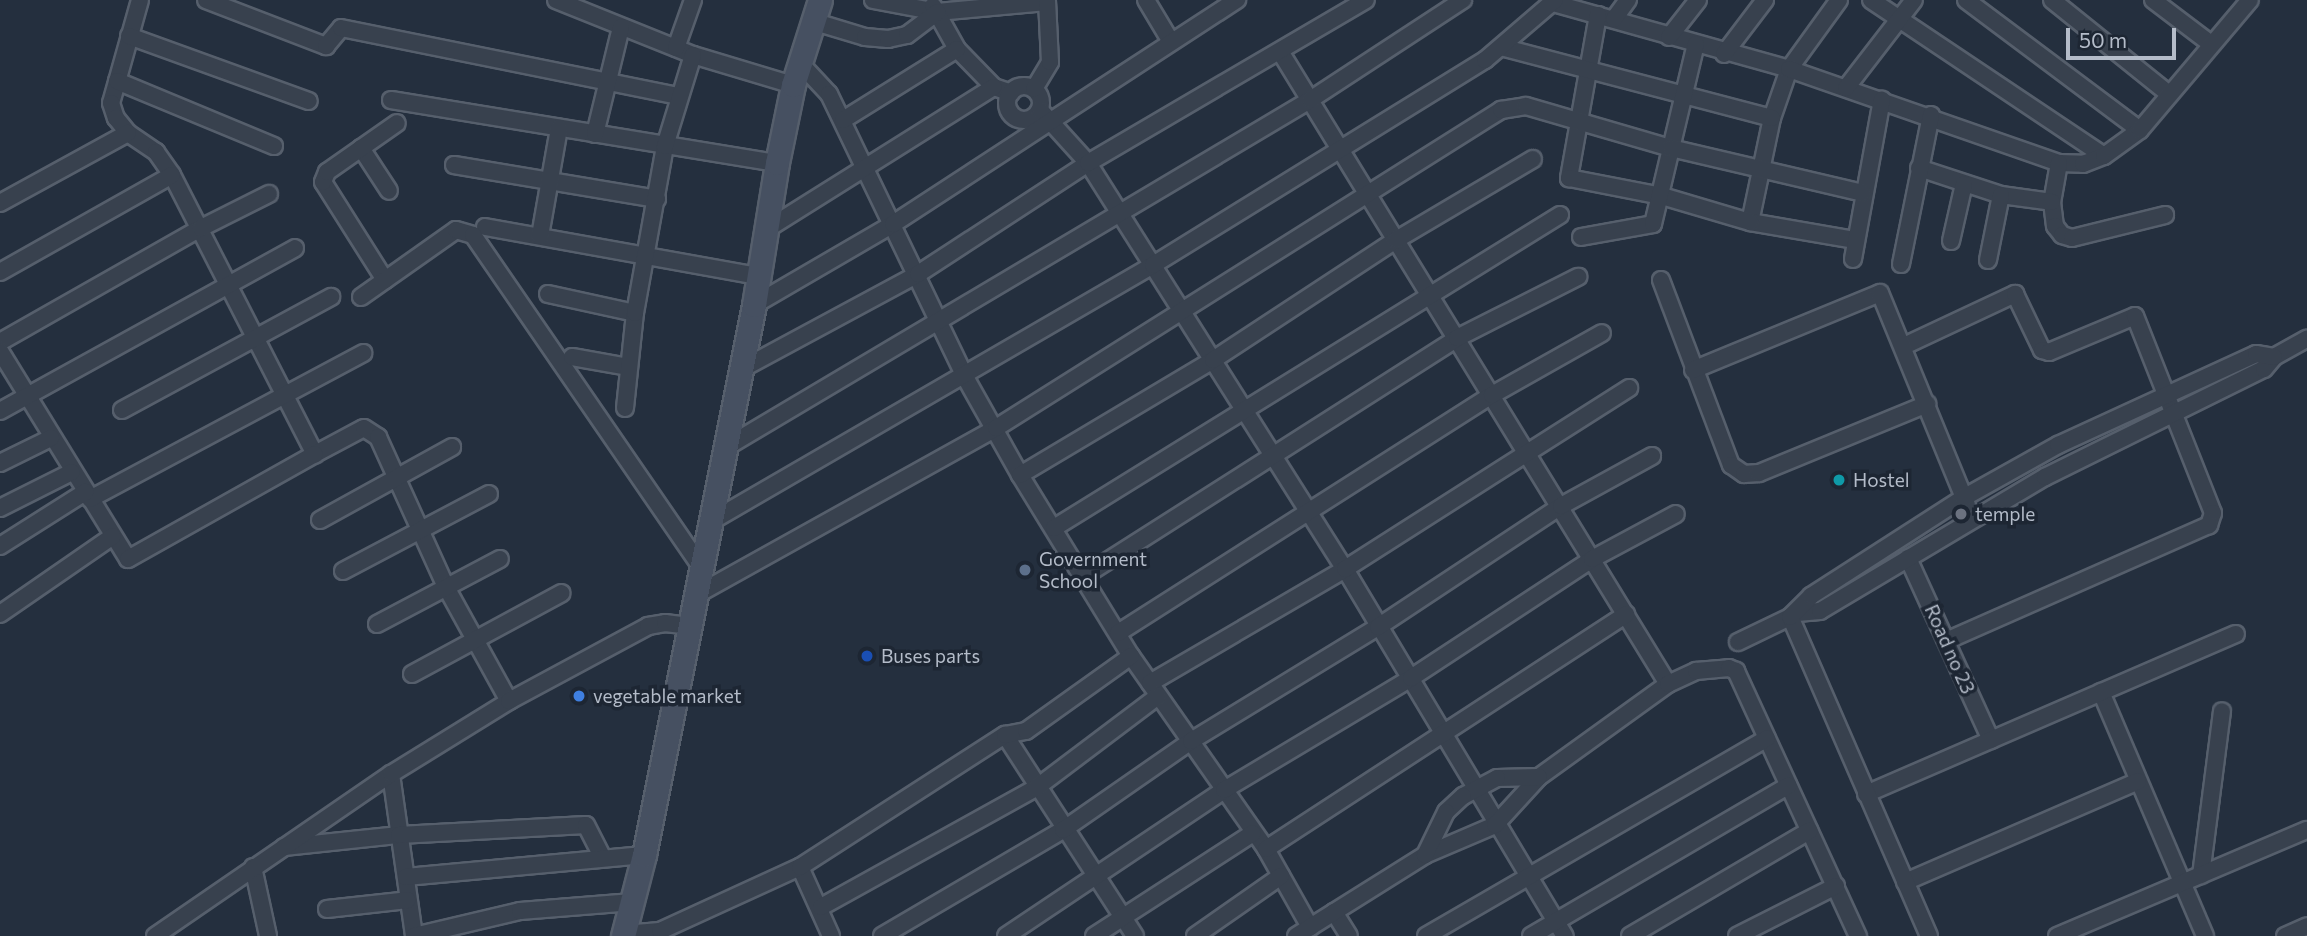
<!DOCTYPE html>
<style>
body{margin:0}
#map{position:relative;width:2307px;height:936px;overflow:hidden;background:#242f3e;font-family:Commissioner,sans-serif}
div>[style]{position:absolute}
.roads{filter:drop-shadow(2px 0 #565f6c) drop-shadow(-2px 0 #565f6c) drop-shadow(0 2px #565f6c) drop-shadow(0 -2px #565f6c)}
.street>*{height:16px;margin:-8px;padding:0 8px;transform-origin:8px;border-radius:8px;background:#38414e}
.street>.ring{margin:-8px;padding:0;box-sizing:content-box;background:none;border:16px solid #38414e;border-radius:50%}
.secondary>*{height:23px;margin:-11.5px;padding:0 11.5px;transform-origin:11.5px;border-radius:11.5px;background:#465061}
.dots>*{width:19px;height:19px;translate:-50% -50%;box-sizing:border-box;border:4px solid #1d2633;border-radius:50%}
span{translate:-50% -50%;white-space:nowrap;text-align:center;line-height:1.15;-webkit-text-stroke:7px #1d2633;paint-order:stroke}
.poi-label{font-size:19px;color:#b4bcc9}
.left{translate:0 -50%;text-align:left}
.street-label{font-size:19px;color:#b4bcc9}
.scale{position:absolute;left:2066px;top:28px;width:110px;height:32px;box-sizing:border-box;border:4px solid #b4bcc9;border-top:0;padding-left:9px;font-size:21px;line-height:24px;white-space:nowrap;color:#b4bcc9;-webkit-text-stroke:5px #1d2633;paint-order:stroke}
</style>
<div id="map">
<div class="roads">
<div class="street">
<div style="left:140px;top:0;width:107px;rotate:105.7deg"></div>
<div style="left:111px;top:103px;width:16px;rotate:72deg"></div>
<div style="left:116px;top:118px;width:19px;rotate:51deg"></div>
<div style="left:128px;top:133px;width:34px;rotate:34deg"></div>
<div style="left:156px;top:152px;width:28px;rotate:55deg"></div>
<div style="left:172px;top:175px;width:314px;rotate:62.9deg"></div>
<div style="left:315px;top:454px;width:55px;rotate:-28deg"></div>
<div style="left:364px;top:428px;width:17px;rotate:33deg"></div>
<div style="left:378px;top:437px;width:165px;rotate:65.6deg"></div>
<div style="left:446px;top:587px;width:130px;rotate:61.1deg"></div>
<div style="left:206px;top:0;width:129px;rotate:21deg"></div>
<div style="left:326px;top:46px;width:23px;rotate:-50deg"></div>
<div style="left:341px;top:28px;width:344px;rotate:11.4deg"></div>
<div style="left:556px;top:0;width:148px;rotate:21.9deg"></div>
<div style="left:693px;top:55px;width:104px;rotate:16.7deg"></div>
<div style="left:873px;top:0;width:65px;rotate:10.6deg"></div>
<div style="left:937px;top:12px;width:110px;rotate:-5.2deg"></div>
<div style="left:1146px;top:0;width:47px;rotate:59deg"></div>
<div style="left:1839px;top:0;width:85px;rotate:125.9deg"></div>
<div style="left:1789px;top:69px;width:52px;rotate:109.1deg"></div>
<div style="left:1772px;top:118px;width:106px;rotate:101.9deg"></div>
<div style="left:1750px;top:222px;width:107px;rotate:9.7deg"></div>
<div style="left:1871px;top:0;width:280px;rotate:33.8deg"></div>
<div style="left:1966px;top:0;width:217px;rotate:36.8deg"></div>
<div style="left:2052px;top:0;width:150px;rotate:38.8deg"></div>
<div style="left:2153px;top:0;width:73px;rotate:37.2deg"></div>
<div style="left:1553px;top:3px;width:245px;rotate:15.6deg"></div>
<div style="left:1789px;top:69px;width:286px;rotate:19.2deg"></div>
<div style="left:2059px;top:163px;width:24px;rotate:2deg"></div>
<div style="left:2083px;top:164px;width:22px;rotate:-21deg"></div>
<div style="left:2104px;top:156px;width:44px;rotate:-35.8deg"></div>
<div style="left:2140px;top:130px;width:170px;rotate:-49.8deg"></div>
<div style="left:933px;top:6px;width:49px;rotate:60.8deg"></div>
<div style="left:957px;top:49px;width:53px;rotate:45.8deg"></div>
<div style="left:994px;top:87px;width:18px;rotate:19deg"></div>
<div style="left:1598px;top:15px;width:166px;rotate:100.1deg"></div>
<div style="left:1569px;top:178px;width:95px;rotate:11deg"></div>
<div style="left:1662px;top:196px;width:92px;rotate:16.5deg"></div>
<div style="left:1614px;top:19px;width:24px;rotate:-54deg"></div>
<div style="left:812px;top:21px;width:55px;rotate:16.8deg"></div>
<div style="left:865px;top:37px;width:23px;rotate:5deg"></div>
<div style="left:888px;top:39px;width:19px;rotate:-12deg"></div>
<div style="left:907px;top:35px;width:38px;rotate:-37deg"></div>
<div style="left:129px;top:36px;width:191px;rotate:19.9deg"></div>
<div style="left:1669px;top:37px;width:47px;rotate:-51.9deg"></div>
<div style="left:1501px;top:47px;width:280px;rotate:14.7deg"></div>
<div style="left:676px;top:48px;width:51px;rotate:-70.5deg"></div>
<div style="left:1281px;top:53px;width:740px;rotate:58.48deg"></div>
<div style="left:1724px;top:54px;width:68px;rotate:-52.8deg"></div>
<div style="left:800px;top:63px;width:42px;rotate:46.9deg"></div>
<div style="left:829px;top:94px;width:314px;rotate:64.3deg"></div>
<div style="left:965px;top:377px;width:112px;rotate:60.7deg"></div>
<div style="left:1020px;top:475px;width:212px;rotate:58.5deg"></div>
<div style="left:1131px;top:656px;width:236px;rotate:55deg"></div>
<div style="left:1266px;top:849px;width:90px;rotate:60.6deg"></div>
<div style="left:117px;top:81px;width:170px;rotate:22.5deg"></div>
<div class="ring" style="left:1007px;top:86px;width:18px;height:18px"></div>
<div style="left:1846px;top:88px;width:111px;rotate:-52.3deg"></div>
<div style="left:1034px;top:89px;width:31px;rotate:-59deg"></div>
<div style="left:1050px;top:62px;width:62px;rotate:-92.8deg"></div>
<div style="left:391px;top:100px;width:391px;rotate:9.3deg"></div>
<div style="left:1040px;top:110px;width:72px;rotate:47.8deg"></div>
<div style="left:1088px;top:163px;width:481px;rotate:57.7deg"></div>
<div style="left:1345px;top:569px;width:428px;rotate:59.1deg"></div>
<div style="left:843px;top:120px;width:134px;rotate:-31.9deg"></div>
<div style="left:595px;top:134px;width:110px;rotate:-76.3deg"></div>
<div style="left:361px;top:148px;width:51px;rotate:56.9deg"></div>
<div style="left:2059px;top:163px;width:40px;rotate:100deg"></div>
<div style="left:2052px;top:202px;width:24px;rotate:83deg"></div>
<div style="left:2055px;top:226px;width:11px;rotate:52deg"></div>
<div style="left:2062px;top:235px;width:10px;rotate:17deg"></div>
<div style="left:2072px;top:238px;width:96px;rotate:-13.9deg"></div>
<div style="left:454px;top:165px;width:206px;rotate:9.5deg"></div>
<div style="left:1919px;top:168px;width:86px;rotate:18.2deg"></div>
<div style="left:2001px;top:195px;width:51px;rotate:7.8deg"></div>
<div style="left:0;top:203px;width:146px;rotate:-28.7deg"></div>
<div style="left:485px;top:227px;width:275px;rotate:10.2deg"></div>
<div style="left:764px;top:231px;width:271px;rotate:-32.1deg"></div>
<div style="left:540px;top:236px;width:110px;rotate:-80deg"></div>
<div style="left:1581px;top:237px;width:73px;rotate:-10.2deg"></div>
<div style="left:1653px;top:224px;width:185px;rotate:-76.6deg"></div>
<div style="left:1951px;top:241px;width:58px;rotate:-77.2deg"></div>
<div style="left:1853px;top:259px;width:162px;rotate:-79.7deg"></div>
<div style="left:1988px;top:260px;width:66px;rotate:-78.7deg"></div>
<div style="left:1901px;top:264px;width:152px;rotate:-78.6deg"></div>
<div style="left:0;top:272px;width:197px;rotate:-29.4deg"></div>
<div style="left:385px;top:280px;width:116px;rotate:-122.3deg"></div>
<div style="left:323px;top:182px;width:11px;rotate:-68deg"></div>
<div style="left:327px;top:172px;width:85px;rotate:-35deg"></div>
<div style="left:1661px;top:280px;width:198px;rotate:69.3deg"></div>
<div style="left:1731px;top:465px;width:16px;rotate:35deg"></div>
<div style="left:1744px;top:474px;width:15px;rotate:-4deg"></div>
<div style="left:1759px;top:473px;width:182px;rotate:-22.3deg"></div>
<div style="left:548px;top:294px;width:89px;rotate:12.3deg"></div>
<div style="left:361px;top:297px;width:116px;rotate:-35.2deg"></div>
<div style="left:456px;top:230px;width:18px;rotate:16deg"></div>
<div style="left:473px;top:235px;width:403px;rotate:55.5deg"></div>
<div style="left:754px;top:305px;width:161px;rotate:-30.2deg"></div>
<div style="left:893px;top:224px;width:411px;rotate:-33.1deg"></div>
<div style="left:0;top:342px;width:231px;rotate:-29.6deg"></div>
<div style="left:201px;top:228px;width:76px;rotate:-26.6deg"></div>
<div style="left:1904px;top:346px;width:123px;rotate:-25.1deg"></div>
<div style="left:2015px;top:294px;width:62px;rotate:64.3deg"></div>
<div style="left:2042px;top:350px;width:7px;rotate:16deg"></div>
<div style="left:2049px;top:352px;width:93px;rotate:-22.7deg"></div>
<div style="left:2135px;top:316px;width:212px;rotate:68.4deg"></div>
<div style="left:2213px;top:513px;width:13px;rotate:108deg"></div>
<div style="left:2209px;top:525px;width:287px;rotate:156.2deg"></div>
<div style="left:0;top:351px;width:244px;rotate:58.4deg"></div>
<div style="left:128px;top:559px;width:214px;rotate:-29.3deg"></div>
<div style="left:572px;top:357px;width:58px;rotate:10deg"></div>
<div style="left:1693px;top:370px;width:202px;rotate:-22.4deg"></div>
<div style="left:1880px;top:293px;width:229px;rotate:67.7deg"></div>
<div style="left:738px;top:371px;width:204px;rotate:-28.3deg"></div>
<div style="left:918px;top:274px;width:203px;rotate:-33.1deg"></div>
<div style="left:1088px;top:163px;width:322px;rotate:-30.4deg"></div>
<div style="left:625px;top:408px;width:96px;rotate:-84deg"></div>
<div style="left:635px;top:313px;width:170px;rotate:-79.8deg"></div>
<div style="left:665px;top:146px;width:95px;rotate:-72.9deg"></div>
<div style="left:122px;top:410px;width:238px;rotate:-28.4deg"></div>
<div style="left:0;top:411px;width:337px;rotate:-28.9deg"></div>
<div style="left:723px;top:449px;width:683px;rotate:-30.73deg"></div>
<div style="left:1310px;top:100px;width:183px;rotate:-33.2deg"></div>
<div style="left:0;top:463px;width:57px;rotate:-26.1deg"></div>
<div style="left:1020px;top:475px;width:225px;rotate:-30.8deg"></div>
<div style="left:1213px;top:360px;width:219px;rotate:-33.3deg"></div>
<div style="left:1396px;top:240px;width:159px;rotate:-30.6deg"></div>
<div style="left:90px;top:499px;width:310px;rotate:-28.1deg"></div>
<div style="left:0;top:508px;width:80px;rotate:-26.6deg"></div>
<div style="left:320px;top:520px;width:151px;rotate:-28.9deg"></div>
<div style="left:710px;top:522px;width:512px;rotate:-30.12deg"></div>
<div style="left:1153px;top:265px;width:390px;rotate:-31.7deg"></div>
<div style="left:1485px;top:60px;width:92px;rotate:-40.6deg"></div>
<div style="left:1054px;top:528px;width:595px;rotate:-31.74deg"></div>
<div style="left:0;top:546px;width:101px;rotate:-32.4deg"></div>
<div style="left:1908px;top:558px;width:200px;rotate:65.5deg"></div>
<div style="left:343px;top:571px;width:165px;rotate:-27.8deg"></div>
<div style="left:1084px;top:576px;width:442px;rotate:-32.5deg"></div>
<div style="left:1457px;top:338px;width:136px;rotate:-26.8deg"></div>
<div style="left:696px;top:595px;width:343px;rotate:-29.1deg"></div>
<div style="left:996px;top:428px;width:597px;rotate:-32.2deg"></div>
<div style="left:1501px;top:110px;width:25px;rotate:-9deg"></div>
<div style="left:1526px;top:106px;width:151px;rotate:16.2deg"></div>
<div style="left:1671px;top:148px;width:197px;rotate:13.2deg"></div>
<div style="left:1797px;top:613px;width:23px;rotate:-5deg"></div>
<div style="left:1820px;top:611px;width:262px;rotate:-30.8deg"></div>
<div style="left:2045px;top:477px;width:244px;rotate:-26.3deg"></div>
<div style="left:2264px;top:369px;width:16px;rotate:-50deg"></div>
<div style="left:2274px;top:357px;width:38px;rotate:-29deg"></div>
<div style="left:0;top:614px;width:137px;rotate:-34.6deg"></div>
<div style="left:377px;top:624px;width:139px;rotate:-27.9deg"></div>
<div style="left:1118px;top:633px;width:443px;rotate:-32.5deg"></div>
<div style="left:1492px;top:395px;width:126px;rotate:-29.4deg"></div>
<div style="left:1738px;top:642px;width:58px;rotate:-25.7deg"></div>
<div style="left:412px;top:674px;width:170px;rotate:-28.4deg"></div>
<div style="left:1150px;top:683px;width:226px;rotate:-30.3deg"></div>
<div style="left:1345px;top:569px;width:337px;rotate:-32.5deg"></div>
<div style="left:2101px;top:692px;width:265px;rotate:66.9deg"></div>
<div style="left:1005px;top:735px;width:239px;rotate:57.1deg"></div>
<div style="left:391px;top:774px;width:164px;rotate:81.9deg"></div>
<div style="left:1539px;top:777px;width:159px;rotate:-35.8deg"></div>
<div style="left:1668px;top:684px;width:31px;rotate:-25deg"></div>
<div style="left:1696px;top:671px;width:33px;rotate:-5deg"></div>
<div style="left:1729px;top:668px;width:8px;rotate:23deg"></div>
<div style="left:1736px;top:671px;width:292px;rotate:65.3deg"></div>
<div style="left:1866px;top:794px;width:403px;rotate:-23.4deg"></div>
<div style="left:284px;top:847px;width:116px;rotate:-6deg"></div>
<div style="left:399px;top:835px;width:187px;rotate:-3.1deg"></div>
<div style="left:586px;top:825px;width:35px;rotate:63deg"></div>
<div style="left:1266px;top:849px;width:430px;rotate:-33.1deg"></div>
<div style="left:253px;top:867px;width:71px;rotate:77.7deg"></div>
<div style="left:800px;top:867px;width:76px;rotate:65.8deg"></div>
<div style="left:2201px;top:875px;width:165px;rotate:-82.7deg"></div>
<div style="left:406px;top:877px;width:239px;rotate:-5.3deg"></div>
<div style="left:1905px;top:882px;width:254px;rotate:-23.4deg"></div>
<div style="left:821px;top:907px;width:246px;rotate:-29deg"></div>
<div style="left:1036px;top:788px;width:153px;rotate:-37deg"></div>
<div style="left:327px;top:909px;width:81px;rotate:-6.3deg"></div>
<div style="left:1334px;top:912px;width:28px;rotate:58deg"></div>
<div style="left:624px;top:934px;width:36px;rotate:-5deg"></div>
<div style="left:660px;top:931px;width:154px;rotate:-24.6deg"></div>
<div style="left:800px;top:867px;width:244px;rotate:-32.8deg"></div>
<div style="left:1005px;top:735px;width:21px;rotate:-11deg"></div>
<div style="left:1026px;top:731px;width:129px;rotate:-35.5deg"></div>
<div style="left:155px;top:936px;width:286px;rotate:-34.5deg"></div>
<div style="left:391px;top:774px;width:139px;rotate:-31.7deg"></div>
<div style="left:509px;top:701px;width:158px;rotate:-28.3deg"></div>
<div style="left:648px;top:626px;width:17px;rotate:-10deg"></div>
<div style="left:665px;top:623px;width:24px;rotate:7deg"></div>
<div style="left:414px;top:936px;width:109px;rotate:-13.3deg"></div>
<div style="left:520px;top:911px;width:113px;rotate:-4.6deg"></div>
<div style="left:882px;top:936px;width:210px;rotate:-30.4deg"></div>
<div style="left:1063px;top:830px;width:156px;rotate:-34.8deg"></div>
<div style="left:1191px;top:741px;width:219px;rotate:-31.4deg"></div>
<div style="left:1378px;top:627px;width:219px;rotate:-33.5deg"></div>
<div style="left:1561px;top:506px;width:104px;rotate:-28.8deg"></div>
<div style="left:1006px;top:936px;width:262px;rotate:-33.8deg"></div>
<div style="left:1224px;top:790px;width:218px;rotate:-30.9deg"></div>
<div style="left:1411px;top:678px;width:217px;rotate:-33.3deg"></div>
<div style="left:1592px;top:559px;width:95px;rotate:-28.2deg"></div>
<div style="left:1094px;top:936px;width:189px;rotate:-32.9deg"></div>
<div style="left:1195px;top:936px;width:105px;rotate:-34.9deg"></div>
<div style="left:1296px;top:936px;width:152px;rotate:-32.1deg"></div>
<div style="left:1425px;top:855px;width:76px;rotate:-23.2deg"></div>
<div style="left:1495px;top:825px;width:65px;rotate:-47.5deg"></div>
<div style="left:1539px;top:777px;width:42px;rotate:178.6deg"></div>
<div style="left:1497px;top:778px;width:38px;rotate:152deg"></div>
<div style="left:1463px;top:796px;width:23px;rotate:137deg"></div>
<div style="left:1446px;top:812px;width:48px;rotate:116deg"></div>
<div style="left:1426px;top:936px;width:394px;rotate:-30.1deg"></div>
<div style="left:1531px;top:936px;width:298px;rotate:-30.3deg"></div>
<div style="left:1630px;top:936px;width:208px;rotate:-30.4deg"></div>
<div style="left:1737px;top:936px;width:111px;rotate:-26.8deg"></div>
<div style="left:1929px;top:936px;width:348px;rotate:-113.5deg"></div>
<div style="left:1790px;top:617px;width:30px;rotate:-45deg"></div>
<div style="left:1811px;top:596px;width:181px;rotate:-32.8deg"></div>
<div style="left:1963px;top:498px;width:109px;rotate:-29.2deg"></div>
<div style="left:2058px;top:445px;width:218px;rotate:-24.7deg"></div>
<div style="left:2256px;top:354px;width:18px;rotate:9deg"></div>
<div style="left:2057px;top:936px;width:272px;rotate:-23deg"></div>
<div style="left:2285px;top:936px;width:24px;rotate:-24deg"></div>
</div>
<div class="secondary">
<div style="left:623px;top:936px;width:84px;rotate:-75.5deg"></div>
<div style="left:644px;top:855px;width:561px;rotate:-78.69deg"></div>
<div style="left:754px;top:305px;width:144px;rotate:-80.8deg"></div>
<div style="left:777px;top:163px;width:80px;rotate:-78.4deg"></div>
<div style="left:793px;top:85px;width:89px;rotate:-72.4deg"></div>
</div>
</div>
<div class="dots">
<div style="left:1839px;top:480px;background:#0f9aa8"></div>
<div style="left:1961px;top:514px;background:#6b7280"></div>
<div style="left:1025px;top:570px;background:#5c6f8a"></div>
<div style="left:867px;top:656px;background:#1a4fb4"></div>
<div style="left:579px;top:696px;background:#3f7fe0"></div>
</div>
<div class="poi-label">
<span class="left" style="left:1853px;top:480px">Hostel</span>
<span class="left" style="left:1975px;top:514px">temple</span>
<span class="left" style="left:1039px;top:570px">Government<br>School</span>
<span class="left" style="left:881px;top:656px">Buses parts</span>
<span class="left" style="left:593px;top:696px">vegetable market</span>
</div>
<div class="street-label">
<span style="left:1950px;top:649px;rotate:66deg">Road no 23</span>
</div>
<div class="scale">50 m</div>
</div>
